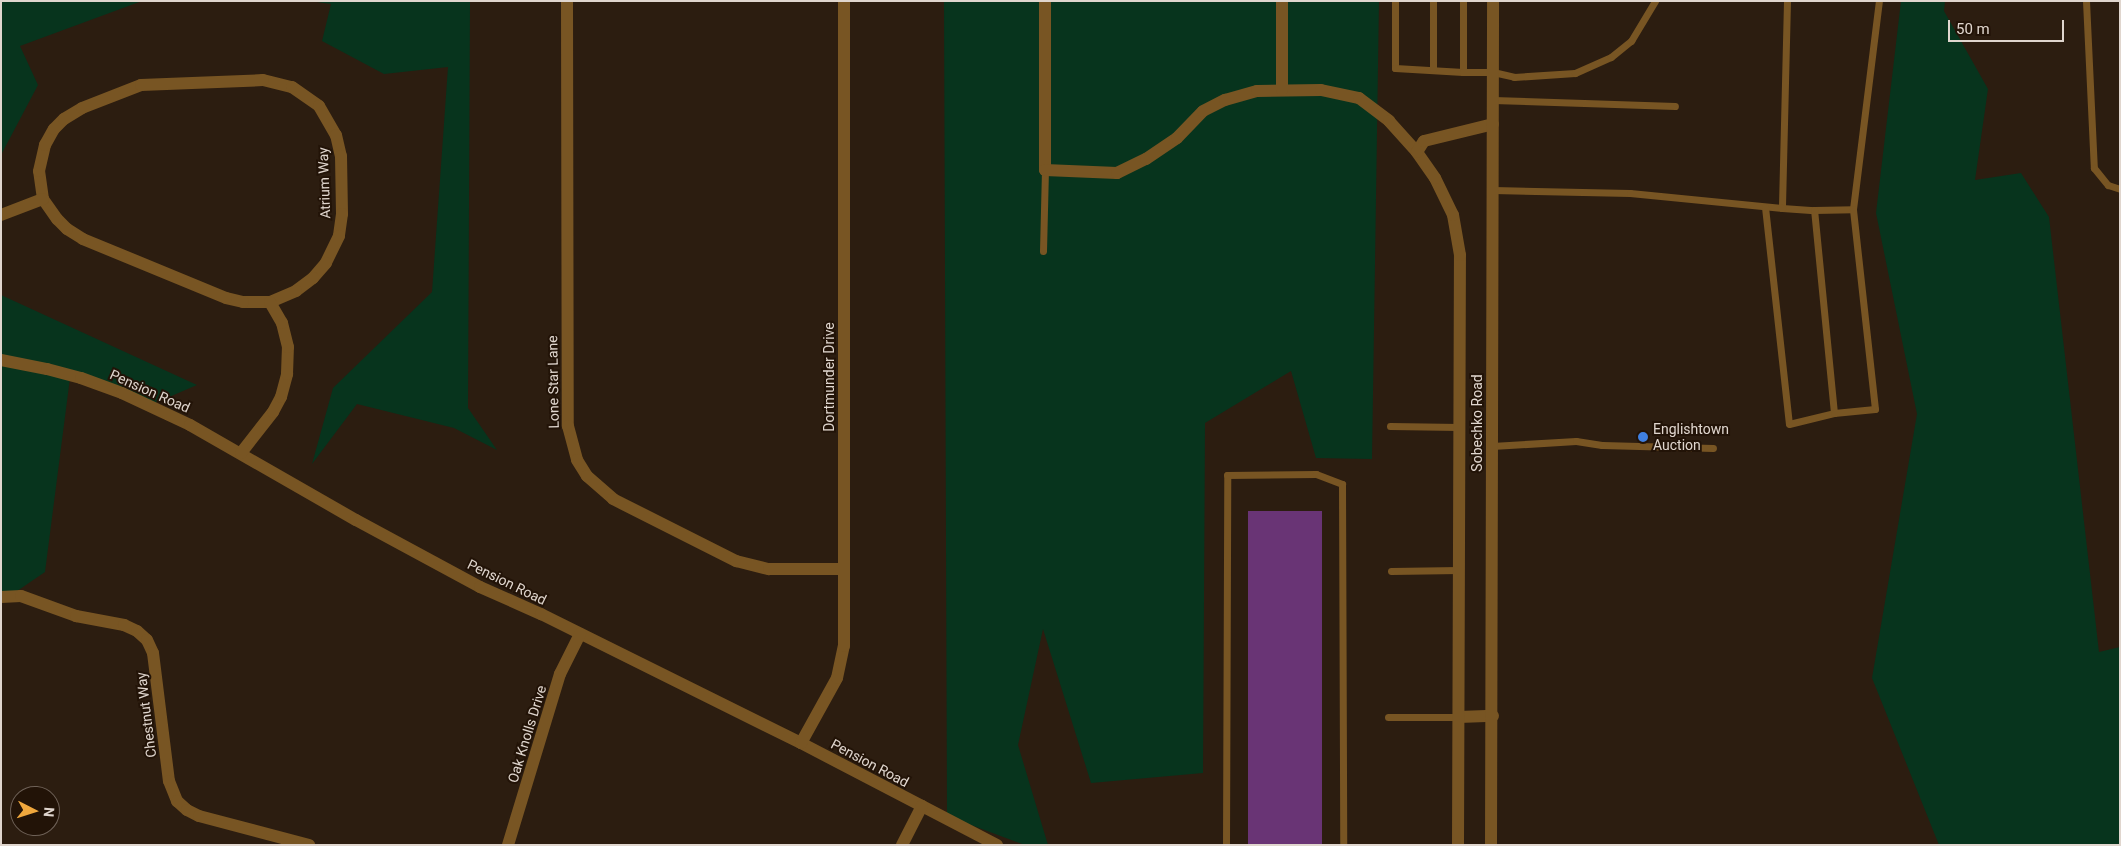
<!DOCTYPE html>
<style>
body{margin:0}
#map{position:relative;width:2121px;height:846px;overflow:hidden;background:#2c1d10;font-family:Roboto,sans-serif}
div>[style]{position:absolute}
.green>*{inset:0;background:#07341d}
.building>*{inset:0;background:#693475;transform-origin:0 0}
.lane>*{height:7px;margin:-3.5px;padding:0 3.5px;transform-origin:3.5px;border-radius:3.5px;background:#785523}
.street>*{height:12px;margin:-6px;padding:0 6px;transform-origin:6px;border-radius:6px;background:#785523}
.dots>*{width:14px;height:14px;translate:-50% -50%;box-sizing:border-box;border:2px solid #221307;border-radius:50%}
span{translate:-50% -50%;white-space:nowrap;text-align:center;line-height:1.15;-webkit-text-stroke:4px #221307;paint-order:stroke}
.street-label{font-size:14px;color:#e0d6ce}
.poi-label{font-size:14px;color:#e0d6ce}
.left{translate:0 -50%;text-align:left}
.frame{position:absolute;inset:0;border:2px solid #e0d6ce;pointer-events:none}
.north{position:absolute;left:10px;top:786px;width:50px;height:50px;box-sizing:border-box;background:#221307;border:1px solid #6e6157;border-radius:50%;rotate:95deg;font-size:14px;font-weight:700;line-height:20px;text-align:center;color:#e0d6ce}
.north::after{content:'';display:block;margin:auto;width:18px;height:22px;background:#efa73d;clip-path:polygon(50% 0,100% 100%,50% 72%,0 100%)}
.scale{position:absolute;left:1948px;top:20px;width:116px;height:22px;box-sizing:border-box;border:2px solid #e0d6ce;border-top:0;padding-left:6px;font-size:15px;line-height:18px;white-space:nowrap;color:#e0d6ce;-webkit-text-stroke:4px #221307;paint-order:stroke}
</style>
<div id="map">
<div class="green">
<div style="clip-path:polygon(1px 1px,142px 1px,20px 46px,38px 85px,1px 155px)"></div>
<div style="clip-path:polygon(310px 1px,470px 1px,468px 408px,497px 450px,454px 428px,357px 404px,312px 464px,333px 388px,432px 292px,448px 67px,384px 74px,322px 41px,331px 4px)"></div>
<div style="clip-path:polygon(944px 1px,1379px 1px,1372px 459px,1316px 458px,1291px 371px,1205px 423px,1203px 773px,1091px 783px,1043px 629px,1018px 745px,1048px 845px,1025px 845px,947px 816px)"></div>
<div style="clip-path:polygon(1901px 1px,1945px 1px,1944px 11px,1988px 89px,1975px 180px,2021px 173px,2049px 217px,2099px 652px,2120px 647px,2120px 845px,1939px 845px,1872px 678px,1917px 414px,1876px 213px)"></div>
<div style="clip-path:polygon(1px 295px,197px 385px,148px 406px,70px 378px,45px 572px,1px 602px)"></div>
</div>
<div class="building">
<div style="left:1248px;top:511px;width:74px;height:334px"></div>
</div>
<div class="lane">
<div style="left:1395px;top:1px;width:67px;rotate:90deg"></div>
<div style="left:1395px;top:68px;width:68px;rotate:3.4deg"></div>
<div style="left:1463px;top:72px;width:71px;rotate:-90deg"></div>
<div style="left:1433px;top:1px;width:68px;rotate:90deg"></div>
<div style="left:1787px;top:1px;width:207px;rotate:91.4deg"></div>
<div style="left:1782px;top:208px;width:32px;rotate:4deg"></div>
<div style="left:1814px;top:210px;width:39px;rotate:-1deg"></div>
<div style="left:1853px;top:209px;width:210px;rotate:-82.9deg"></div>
<div style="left:2086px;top:1px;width:167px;rotate:87.3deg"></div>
<div style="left:2094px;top:168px;width:22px;rotate:51deg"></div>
<div style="left:2108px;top:185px;width:13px;rotate:18deg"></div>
<div style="left:1463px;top:72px;width:30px"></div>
<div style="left:1493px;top:72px;width:22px;rotate:13deg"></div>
<div style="left:1514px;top:77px;width:61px;rotate:-3.8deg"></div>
<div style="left:1575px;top:73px;width:39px;rotate:-24deg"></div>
<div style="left:1611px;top:57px;width:26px;rotate:-39deg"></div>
<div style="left:1631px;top:41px;width:47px;rotate:-59deg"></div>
<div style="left:1493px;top:100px;width:182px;rotate:1.9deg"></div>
<div style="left:1493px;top:190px;width:137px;rotate:1.3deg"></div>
<div style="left:1630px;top:193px;width:153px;rotate:5.6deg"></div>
<div style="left:1765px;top:207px;width:218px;rotate:83.7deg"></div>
<div style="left:1789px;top:424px;width:46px;rotate:-13.7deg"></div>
<div style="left:1834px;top:413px;width:204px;rotate:-95.6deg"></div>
<div style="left:1043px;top:251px;width:81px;rotate:-88.6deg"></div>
<div style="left:1834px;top:413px;width:41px;rotate:-5.6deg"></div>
<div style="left:1875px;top:409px;width:201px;rotate:-96.3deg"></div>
<div style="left:1390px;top:426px;width:69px;rotate:0.8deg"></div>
<div style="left:1492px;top:446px;width:84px;rotate:-3.4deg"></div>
<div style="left:1576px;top:441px;width:26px;rotate:9deg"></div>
<div style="left:1602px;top:445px;width:111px;rotate:1.5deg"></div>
<div style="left:1391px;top:571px;width:68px;rotate:-0.8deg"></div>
<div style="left:1388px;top:717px;width:71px"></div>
<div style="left:1226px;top:845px;width:370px;rotate:-89.8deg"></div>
<div style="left:1227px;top:475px;width:89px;rotate:-0.6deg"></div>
<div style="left:1316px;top:474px;width:28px;rotate:21deg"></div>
<div style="left:1342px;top:484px;width:361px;rotate:89.8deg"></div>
</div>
<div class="street">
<div style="left:567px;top:1px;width:425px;rotate:89.9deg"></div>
<div style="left:568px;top:426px;width:35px;rotate:75deg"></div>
<div style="left:577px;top:460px;width:19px;rotate:58deg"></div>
<div style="left:587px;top:476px;width:35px;rotate:41deg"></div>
<div style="left:613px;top:499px;width:138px;rotate:26.8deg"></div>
<div style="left:736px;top:561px;width:34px;rotate:14deg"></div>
<div style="left:769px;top:569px;width:75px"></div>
<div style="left:1045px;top:1px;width:169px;rotate:90deg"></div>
<div style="left:1045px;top:170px;width:72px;rotate:2.4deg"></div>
<div style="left:1117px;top:173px;width:32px;rotate:-26deg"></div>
<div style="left:1146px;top:159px;width:37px;rotate:-34deg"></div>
<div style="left:1177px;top:138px;width:37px;rotate:-46deg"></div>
<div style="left:1203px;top:111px;width:25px;rotate:-27deg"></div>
<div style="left:1225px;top:100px;width:33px;rotate:-16deg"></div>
<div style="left:1257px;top:91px;width:64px;rotate:-0.9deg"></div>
<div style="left:1321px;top:90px;width:39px;rotate:12deg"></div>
<div style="left:1359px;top:98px;width:38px;rotate:37deg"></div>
<div style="left:1389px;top:121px;width:42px;rotate:47.9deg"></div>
<div style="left:263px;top:80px;width:30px;rotate:14deg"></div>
<div style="left:292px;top:87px;width:33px;rotate:35deg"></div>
<div style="left:319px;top:106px;width:34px;rotate:60deg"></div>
<div style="left:336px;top:135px;width:22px;rotate:77deg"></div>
<div style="left:341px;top:156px;width:58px;rotate:89deg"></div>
<div style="left:342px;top:214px;width:22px;rotate:98deg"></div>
<div style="left:339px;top:236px;width:30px;rotate:116deg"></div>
<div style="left:326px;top:263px;width:20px;rotate:131deg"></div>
<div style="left:313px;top:278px;width:21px;rotate:143deg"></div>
<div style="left:296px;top:291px;width:28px;rotate:157deg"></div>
<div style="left:270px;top:302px;width:27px;rotate:180deg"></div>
<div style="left:243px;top:302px;width:17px;rotate:-167deg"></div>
<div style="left:226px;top:298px;width:155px;rotate:-157.6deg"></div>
<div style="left:83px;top:239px;width:19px;rotate:-148deg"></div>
<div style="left:67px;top:229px;width:14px;rotate:-135deg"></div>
<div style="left:57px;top:219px;width:24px;rotate:-125deg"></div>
<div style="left:43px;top:199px;width:28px;rotate:-98deg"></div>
<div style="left:39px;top:171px;width:27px;rotate:-77deg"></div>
<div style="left:45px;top:145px;width:18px;rotate:-61deg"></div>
<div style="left:54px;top:129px;width:14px;rotate:-45deg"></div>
<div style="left:64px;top:119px;width:21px;rotate:-31deg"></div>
<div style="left:82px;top:108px;width:63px;rotate:-21.3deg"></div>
<div style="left:141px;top:85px;width:122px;rotate:-2.3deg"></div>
<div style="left:1282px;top:90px;width:89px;rotate:-90deg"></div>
<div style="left:1px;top:215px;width:45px;rotate:-20.9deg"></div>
<div style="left:1px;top:360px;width:47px;rotate:11.1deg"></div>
<div style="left:47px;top:369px;width:35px;rotate:15deg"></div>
<div style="left:81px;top:378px;width:44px;rotate:20.1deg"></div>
<div style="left:122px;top:393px;width:75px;rotate:25.2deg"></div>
<div style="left:190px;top:425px;width:191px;rotate:29.8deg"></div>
<div style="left:356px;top:520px;width:141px;rotate:28.4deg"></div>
<div style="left:480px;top:587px;width:67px;rotate:23.9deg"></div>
<div style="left:541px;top:614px;width:290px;rotate:26.4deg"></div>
<div style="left:801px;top:743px;width:221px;rotate:27.5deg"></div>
<div style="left:241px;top:453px;width:52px;rotate:-52deg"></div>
<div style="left:273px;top:412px;width:17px;rotate:-62deg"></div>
<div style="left:281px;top:397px;width:24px;rotate:-75deg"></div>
<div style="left:287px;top:374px;width:27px;rotate:-88deg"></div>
<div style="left:288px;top:347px;width:25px;rotate:-104deg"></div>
<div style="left:282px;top:323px;width:24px;rotate:-120deg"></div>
<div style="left:1px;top:597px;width:20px;rotate:-3deg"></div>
<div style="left:21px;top:596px;width:59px;rotate:20deg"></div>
<div style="left:76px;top:616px;width:49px;rotate:10.6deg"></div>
<div style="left:124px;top:625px;width:14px;rotate:25deg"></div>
<div style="left:137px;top:631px;width:13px;rotate:42deg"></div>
<div style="left:147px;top:640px;width:14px;rotate:65deg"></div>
<div style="left:153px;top:653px;width:129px;rotate:82.9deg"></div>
<div style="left:169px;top:781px;width:22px;rotate:68deg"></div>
<div style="left:177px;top:801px;width:13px;rotate:42deg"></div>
<div style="left:187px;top:810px;width:13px;rotate:27deg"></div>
<div style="left:199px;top:816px;width:114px;rotate:14.8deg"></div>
<div style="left:1459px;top:717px;width:34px;rotate:-2deg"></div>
<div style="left:801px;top:743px;width:74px;rotate:-61deg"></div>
<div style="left:837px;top:678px;width:33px;rotate:-78deg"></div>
<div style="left:844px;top:646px;width:645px;rotate:-90deg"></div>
<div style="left:508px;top:845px;width:179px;rotate:-73.1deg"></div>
<div style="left:560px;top:674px;width:45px;rotate:-63.4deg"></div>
<div style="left:902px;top:845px;width:44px;rotate:-62.9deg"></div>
<div style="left:1458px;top:845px;width:590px;rotate:-89.81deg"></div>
<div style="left:1460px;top:255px;width:41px;rotate:-99.9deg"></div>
<div style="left:1453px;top:215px;width:41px;rotate:-115.9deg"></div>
<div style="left:1435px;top:178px;width:32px;rotate:-125deg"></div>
<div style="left:1417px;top:152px;width:13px;rotate:-58deg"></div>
<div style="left:1424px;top:141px;width:71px;rotate:-13.8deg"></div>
<div style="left:1491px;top:845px;width:844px;rotate:-89.86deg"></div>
</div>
<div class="dots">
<div style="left:1643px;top:437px;background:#3f7fe0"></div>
</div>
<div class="street-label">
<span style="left:324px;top:183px;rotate:-92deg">Atrium Way</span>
<span style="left:829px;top:377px;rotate:-90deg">Dortmunder Drive</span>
<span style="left:553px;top:382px;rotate:-91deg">Lone Star Lane</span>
<span style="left:150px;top:391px;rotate:24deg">Pension Road</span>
<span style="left:1477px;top:423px;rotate:-90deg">Sobechko Road</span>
<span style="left:507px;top:582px;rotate:26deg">Pension Road</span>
<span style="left:146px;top:715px;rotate:-97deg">Chestnut Way</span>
<span style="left:527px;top:734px;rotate:-73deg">Oak Knolls Drive</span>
<span style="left:870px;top:763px;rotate:28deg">Pension Road</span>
</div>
<div class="poi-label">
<span class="left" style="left:1653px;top:437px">Englishtown<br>Auction</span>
</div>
<div class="frame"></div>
<div class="north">N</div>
<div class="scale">50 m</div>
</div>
